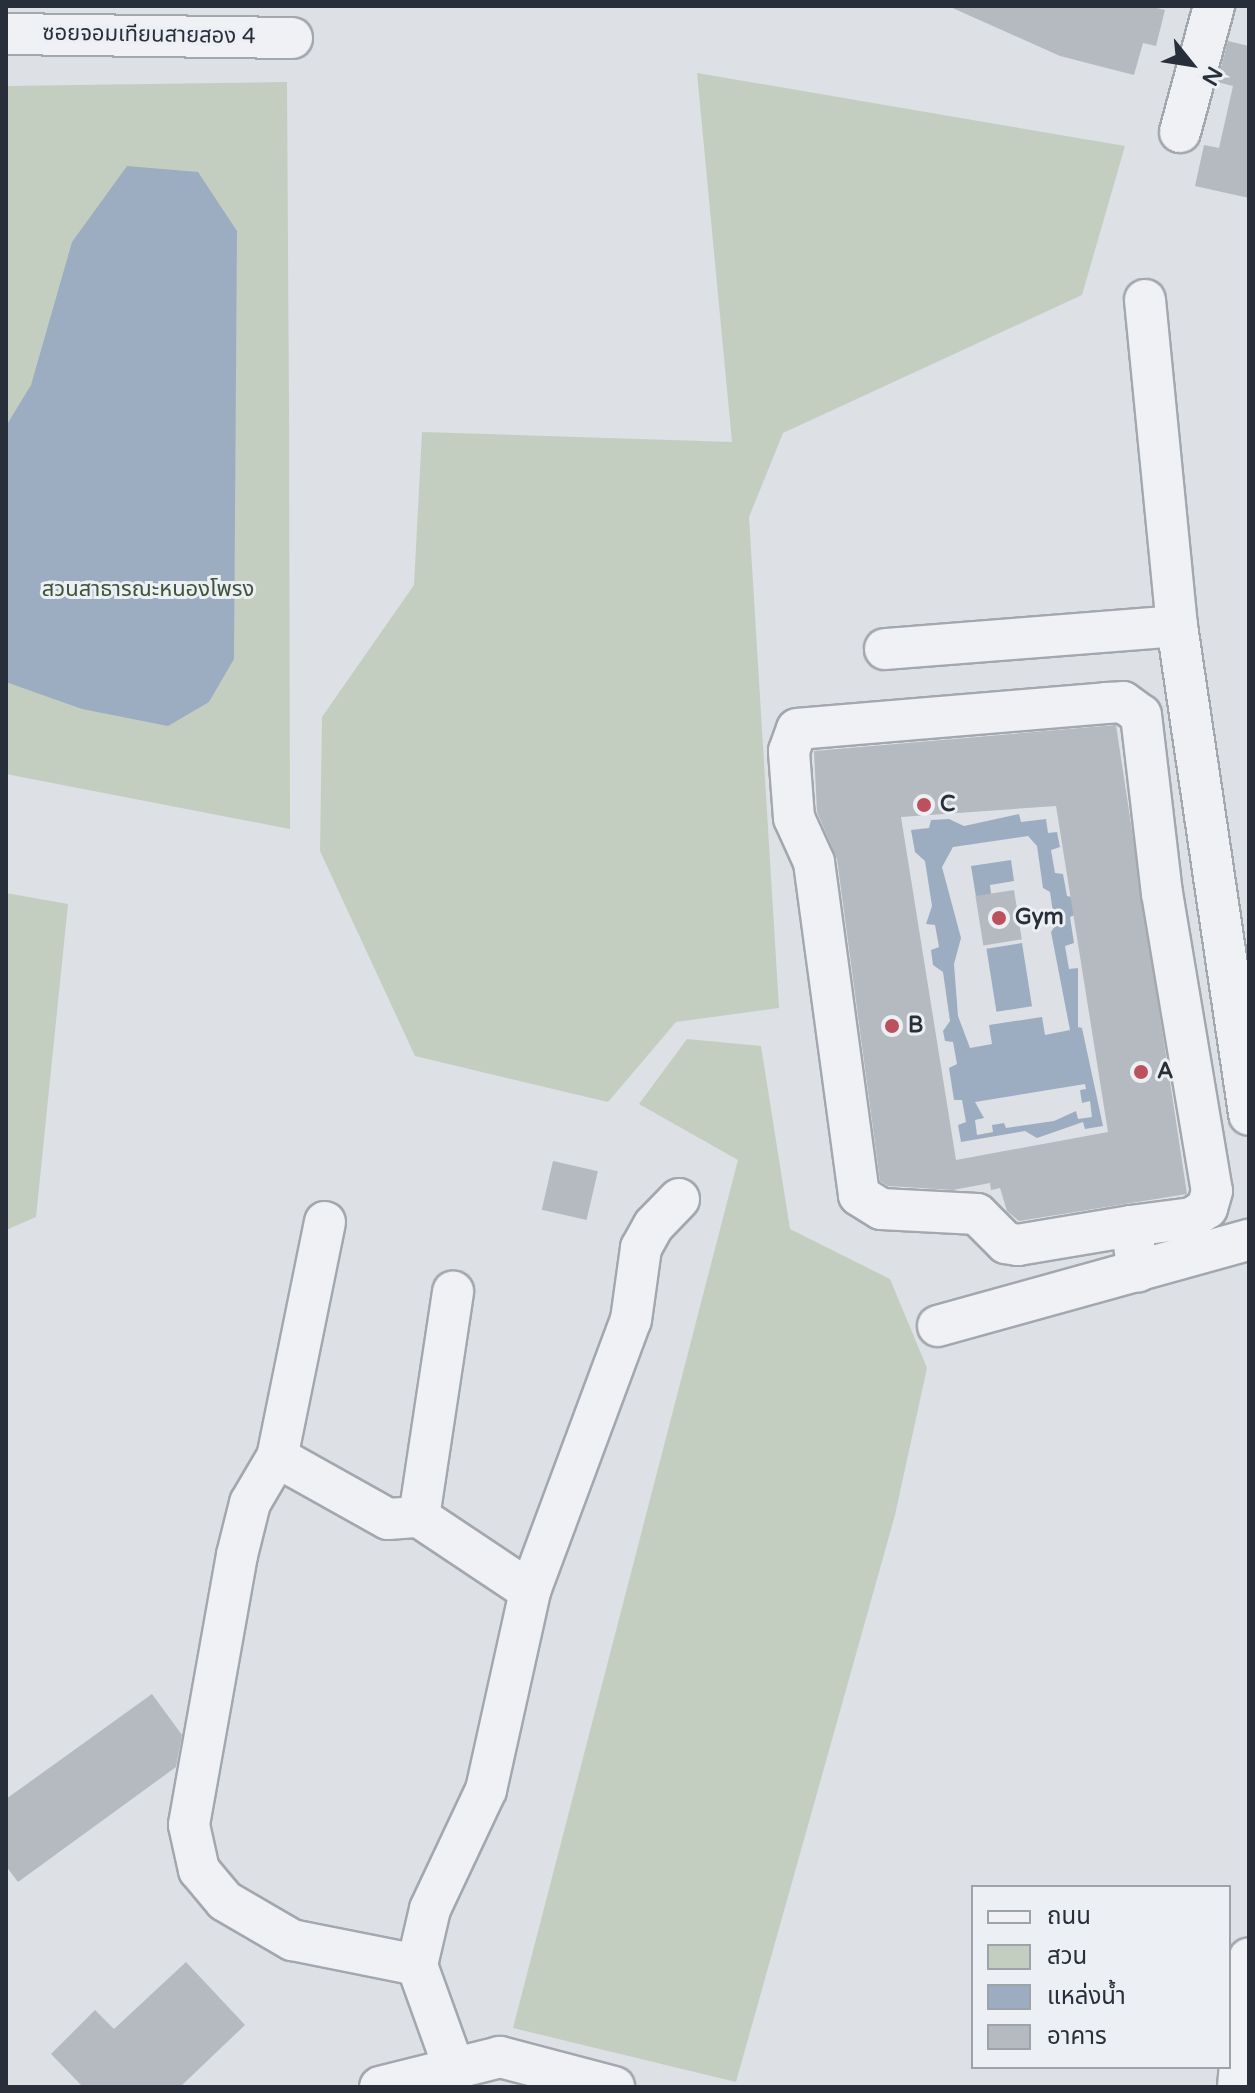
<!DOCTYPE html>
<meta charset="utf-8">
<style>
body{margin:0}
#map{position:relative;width:1255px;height:2093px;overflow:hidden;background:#dde0e5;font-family:"Varela Round","Noto Sans Thai",sans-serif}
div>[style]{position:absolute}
.green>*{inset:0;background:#c3cec0}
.water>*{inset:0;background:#9cadc2;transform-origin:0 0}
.building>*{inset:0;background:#b5bac1;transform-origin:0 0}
.roads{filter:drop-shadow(2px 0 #a3a7ae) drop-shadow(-2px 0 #a3a7ae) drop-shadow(0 2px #a3a7ae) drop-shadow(0 -2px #a3a7ae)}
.minor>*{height:40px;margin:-20px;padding:0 20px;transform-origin:20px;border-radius:20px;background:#f0f1f4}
.dots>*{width:22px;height:22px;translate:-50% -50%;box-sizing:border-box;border:4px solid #eceff3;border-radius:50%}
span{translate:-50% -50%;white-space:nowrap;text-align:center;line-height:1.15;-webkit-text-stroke:6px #eceff3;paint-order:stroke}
.street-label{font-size:22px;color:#292f3a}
.park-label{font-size:22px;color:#3c5438}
.poi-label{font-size:22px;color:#292f3a;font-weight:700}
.left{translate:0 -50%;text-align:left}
.frame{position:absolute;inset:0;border:8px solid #292f3a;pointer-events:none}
.legend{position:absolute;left:971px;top:1885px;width:260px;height:184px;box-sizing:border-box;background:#eceff3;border:2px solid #9ea2a9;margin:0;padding:10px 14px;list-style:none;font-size:24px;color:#292f3a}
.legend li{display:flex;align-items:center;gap:16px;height:40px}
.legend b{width:40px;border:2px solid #9ea2a9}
.north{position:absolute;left:1151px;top:24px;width:80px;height:80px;-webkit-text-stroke:6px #eceff3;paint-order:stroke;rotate:120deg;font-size:22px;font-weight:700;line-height:32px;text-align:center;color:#292f3a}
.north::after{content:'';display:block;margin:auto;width:28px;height:36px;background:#292f3a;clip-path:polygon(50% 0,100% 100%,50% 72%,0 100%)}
</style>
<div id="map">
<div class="green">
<div style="clip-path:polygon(697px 73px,1125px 146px,1082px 295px,783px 433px,749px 517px,779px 1008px,676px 1022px,608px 1102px,415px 1056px,320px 851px,322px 717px,414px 585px,422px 432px,732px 442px)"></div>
<div style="clip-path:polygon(287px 82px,289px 407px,290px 829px,6px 774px,7px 86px)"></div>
<div style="clip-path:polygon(6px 893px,68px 904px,36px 1217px,6px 1230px)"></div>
<div style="clip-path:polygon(687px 1039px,761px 1046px,790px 1229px,890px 1279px,927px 1368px,895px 1515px,736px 2082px,513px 2028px,738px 1160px,639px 1104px)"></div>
</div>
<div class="water">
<div style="clip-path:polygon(127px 166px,198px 172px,237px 231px,234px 659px,209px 702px,168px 726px,82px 709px,6px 682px,6px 426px,31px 385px,72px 242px)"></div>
<div style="clip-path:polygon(evenodd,1019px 814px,1021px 822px,1046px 819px,1048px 833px,1057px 832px,1060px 847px,1051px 850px,1055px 873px,1063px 874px,1067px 896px,1075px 898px,1077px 914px,1070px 917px,1074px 943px,1065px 946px,1069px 969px,1078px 968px,1078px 1027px,1082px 1028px,1103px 1126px,1085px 1129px,1083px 1122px,1037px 1138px,1025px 1131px,961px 1142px,958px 1125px,966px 1122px,962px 1100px,954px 1100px,949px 1068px,957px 1064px,953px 1042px,945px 1041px,943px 1031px,950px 1021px,943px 972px,933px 965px,931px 950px,939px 947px,935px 925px,926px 924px,932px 906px,925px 861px,915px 852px,911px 830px,929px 828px,931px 820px,949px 819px,964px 826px,1019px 814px,1028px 836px,1037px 846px,1043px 888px,1050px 892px,1055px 926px,1051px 932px,1070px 1030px,1045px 1035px,1042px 1017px,989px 1025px,992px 1044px,970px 1048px,958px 1016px,954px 964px,961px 938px,942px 867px,953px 847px,1028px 836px,1019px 814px,1085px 1084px,1086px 1089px,1080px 1090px,1082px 1103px,1090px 1101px,1092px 1117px,1078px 1119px,1076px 1111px,1054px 1121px,1006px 1128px,1004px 1123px,992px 1125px,993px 1132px,977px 1135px,975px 1120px,984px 1118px,975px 1102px,1085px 1084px)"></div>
<div style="clip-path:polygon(1011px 860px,1014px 881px,990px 885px,991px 894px,976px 897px,971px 866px)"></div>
<div style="left:1022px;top:943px;width:64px;height:36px;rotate:81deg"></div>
</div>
<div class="building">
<div style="clip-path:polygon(948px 6px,1148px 6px,1165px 10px,1156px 46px,1143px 43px,1134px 75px,1060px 56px)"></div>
<div style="clip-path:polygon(1228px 41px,1249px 46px,1249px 198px,1195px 186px,1204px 145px,1219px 148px,1233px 86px,1217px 82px)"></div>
<div style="clip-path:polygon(evenodd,1116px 725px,1187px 1194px,1019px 1221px,1007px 1211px,1000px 1188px,991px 1190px,990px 1183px,953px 1190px,888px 1186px,880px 1181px,837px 859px,817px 812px,814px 751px,1116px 725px,1056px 806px,1108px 1132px,956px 1160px,901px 817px,1056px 806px)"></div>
<div style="left:1014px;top:890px;width:50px;height:39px;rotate:81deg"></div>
<div style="left:553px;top:1161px;width:46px;height:50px;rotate:13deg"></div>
<div style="clip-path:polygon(152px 1694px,182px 1735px,176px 1767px,18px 1882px,6px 1866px,6px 1799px)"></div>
<div style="clip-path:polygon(186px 1962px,245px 2025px,180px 2087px,83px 2087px,51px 2054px,95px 2010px,114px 2029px)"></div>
</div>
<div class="roads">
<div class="minor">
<div style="left:6px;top:34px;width:286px;rotate:0.8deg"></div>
<div style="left:1180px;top:132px;width:131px;rotate:-74.9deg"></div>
<div style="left:1145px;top:300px;width:328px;rotate:84.4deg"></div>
<div style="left:885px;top:649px;width:293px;rotate:-4.5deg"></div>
<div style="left:1177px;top:626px;width:494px;rotate:81.6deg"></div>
<div style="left:325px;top:1222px;width:240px;rotate:101.5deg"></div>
<div style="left:277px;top:1457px;width:53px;rotate:120.4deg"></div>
<div style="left:250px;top:1503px;width:54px;rotate:104deg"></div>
<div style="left:237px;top:1555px;width:274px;rotate:100.1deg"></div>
<div style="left:189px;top:1825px;width:46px;rotate:77.5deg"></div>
<div style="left:199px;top:1870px;width:40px;rotate:50deg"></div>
<div style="left:225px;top:1901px;width:78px;rotate:30.2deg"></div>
<div style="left:292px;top:1940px;width:127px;rotate:11.3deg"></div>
<div style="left:1131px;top:1226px;width:115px;rotate:170.5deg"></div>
<div style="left:1018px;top:1245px;width:12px;rotate:-171deg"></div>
<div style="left:1006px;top:1243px;width:41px;rotate:-135deg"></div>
<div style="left:977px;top:1214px;width:96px;rotate:-177deg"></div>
<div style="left:881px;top:1209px;width:26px;rotate:-148deg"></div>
<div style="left:859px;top:1195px;width:336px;rotate:-97.7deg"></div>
<div style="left:814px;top:862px;width:48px;rotate:-114.4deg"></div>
<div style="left:794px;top:818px;width:67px;rotate:-94.3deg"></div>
<div style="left:789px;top:751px;width:23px;rotate:-70deg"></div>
<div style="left:797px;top:729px;width:310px;rotate:-4.8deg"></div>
<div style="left:1106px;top:703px;width:17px;rotate:-3deg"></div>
<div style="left:1123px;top:702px;width:22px;rotate:36deg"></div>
<div style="left:1141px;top:715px;width:179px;rotate:83.3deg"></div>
<div style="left:1162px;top:893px;width:302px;rotate:80.5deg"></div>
<div style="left:1212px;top:1191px;width:18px;rotate:106deg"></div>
<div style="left:1207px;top:1208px;width:18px;rotate:146deg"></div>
<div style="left:1192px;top:1218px;width:62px;rotate:172.5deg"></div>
<div style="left:1131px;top:1226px;width:46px;rotate:81.2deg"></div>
<div style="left:938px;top:1326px;width:323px;rotate:-15.5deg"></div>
<div style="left:277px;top:1457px;width:127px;rotate:29.2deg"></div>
<div style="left:388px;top:1519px;width:31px;rotate:-4deg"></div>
<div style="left:419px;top:1517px;width:133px;rotate:33.7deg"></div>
<div style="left:419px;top:1517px;width:228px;rotate:-81.4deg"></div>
<div style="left:454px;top:2068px;width:109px;rotate:-109.8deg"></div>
<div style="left:417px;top:1965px;width:57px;rotate:-76.9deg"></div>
<div style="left:430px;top:1909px;width:132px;rotate:-64.8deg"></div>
<div style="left:486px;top:1790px;width:204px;rotate:-77.5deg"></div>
<div style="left:530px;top:1591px;width:289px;rotate:-69.6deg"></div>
<div style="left:631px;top:1320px;width:73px;rotate:-82.1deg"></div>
<div style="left:641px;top:1248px;width:26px;rotate:-61deg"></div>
<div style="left:654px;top:1225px;width:36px;rotate:-46deg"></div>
<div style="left:380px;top:2087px;width:124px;rotate:-14deg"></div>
<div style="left:500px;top:2057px;width:118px;rotate:14.7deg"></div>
<div style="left:1238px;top:2087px;width:129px;rotate:-85.1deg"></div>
</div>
</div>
<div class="dots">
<div style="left:924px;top:805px;background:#bd505d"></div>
<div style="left:999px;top:918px;background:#bd505d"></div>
<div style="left:892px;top:1026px;background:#bd505d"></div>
<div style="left:1141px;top:1072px;background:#bd505d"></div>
</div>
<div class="street-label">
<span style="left:149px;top:35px;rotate:1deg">ซอยจอมเทียนสายสอง 4</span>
</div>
<div class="park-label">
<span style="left:148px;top:590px">สวนสาธารณะหนองโพรง</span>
</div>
<div class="poi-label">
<span class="left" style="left:940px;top:805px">C</span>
<span class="left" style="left:1015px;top:918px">Gym</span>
<span class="left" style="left:908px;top:1026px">B</span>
<span class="left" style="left:1157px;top:1072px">A</span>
</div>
<div class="frame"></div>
<ul class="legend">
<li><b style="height:10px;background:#f0f1f4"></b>ถนน</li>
<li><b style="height:22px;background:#c3cec0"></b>สวน</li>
<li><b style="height:22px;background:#9cadc2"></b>แหล่งน้ำ</li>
<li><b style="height:22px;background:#b5bac1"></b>อาคาร</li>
</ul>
<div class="north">N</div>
</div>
